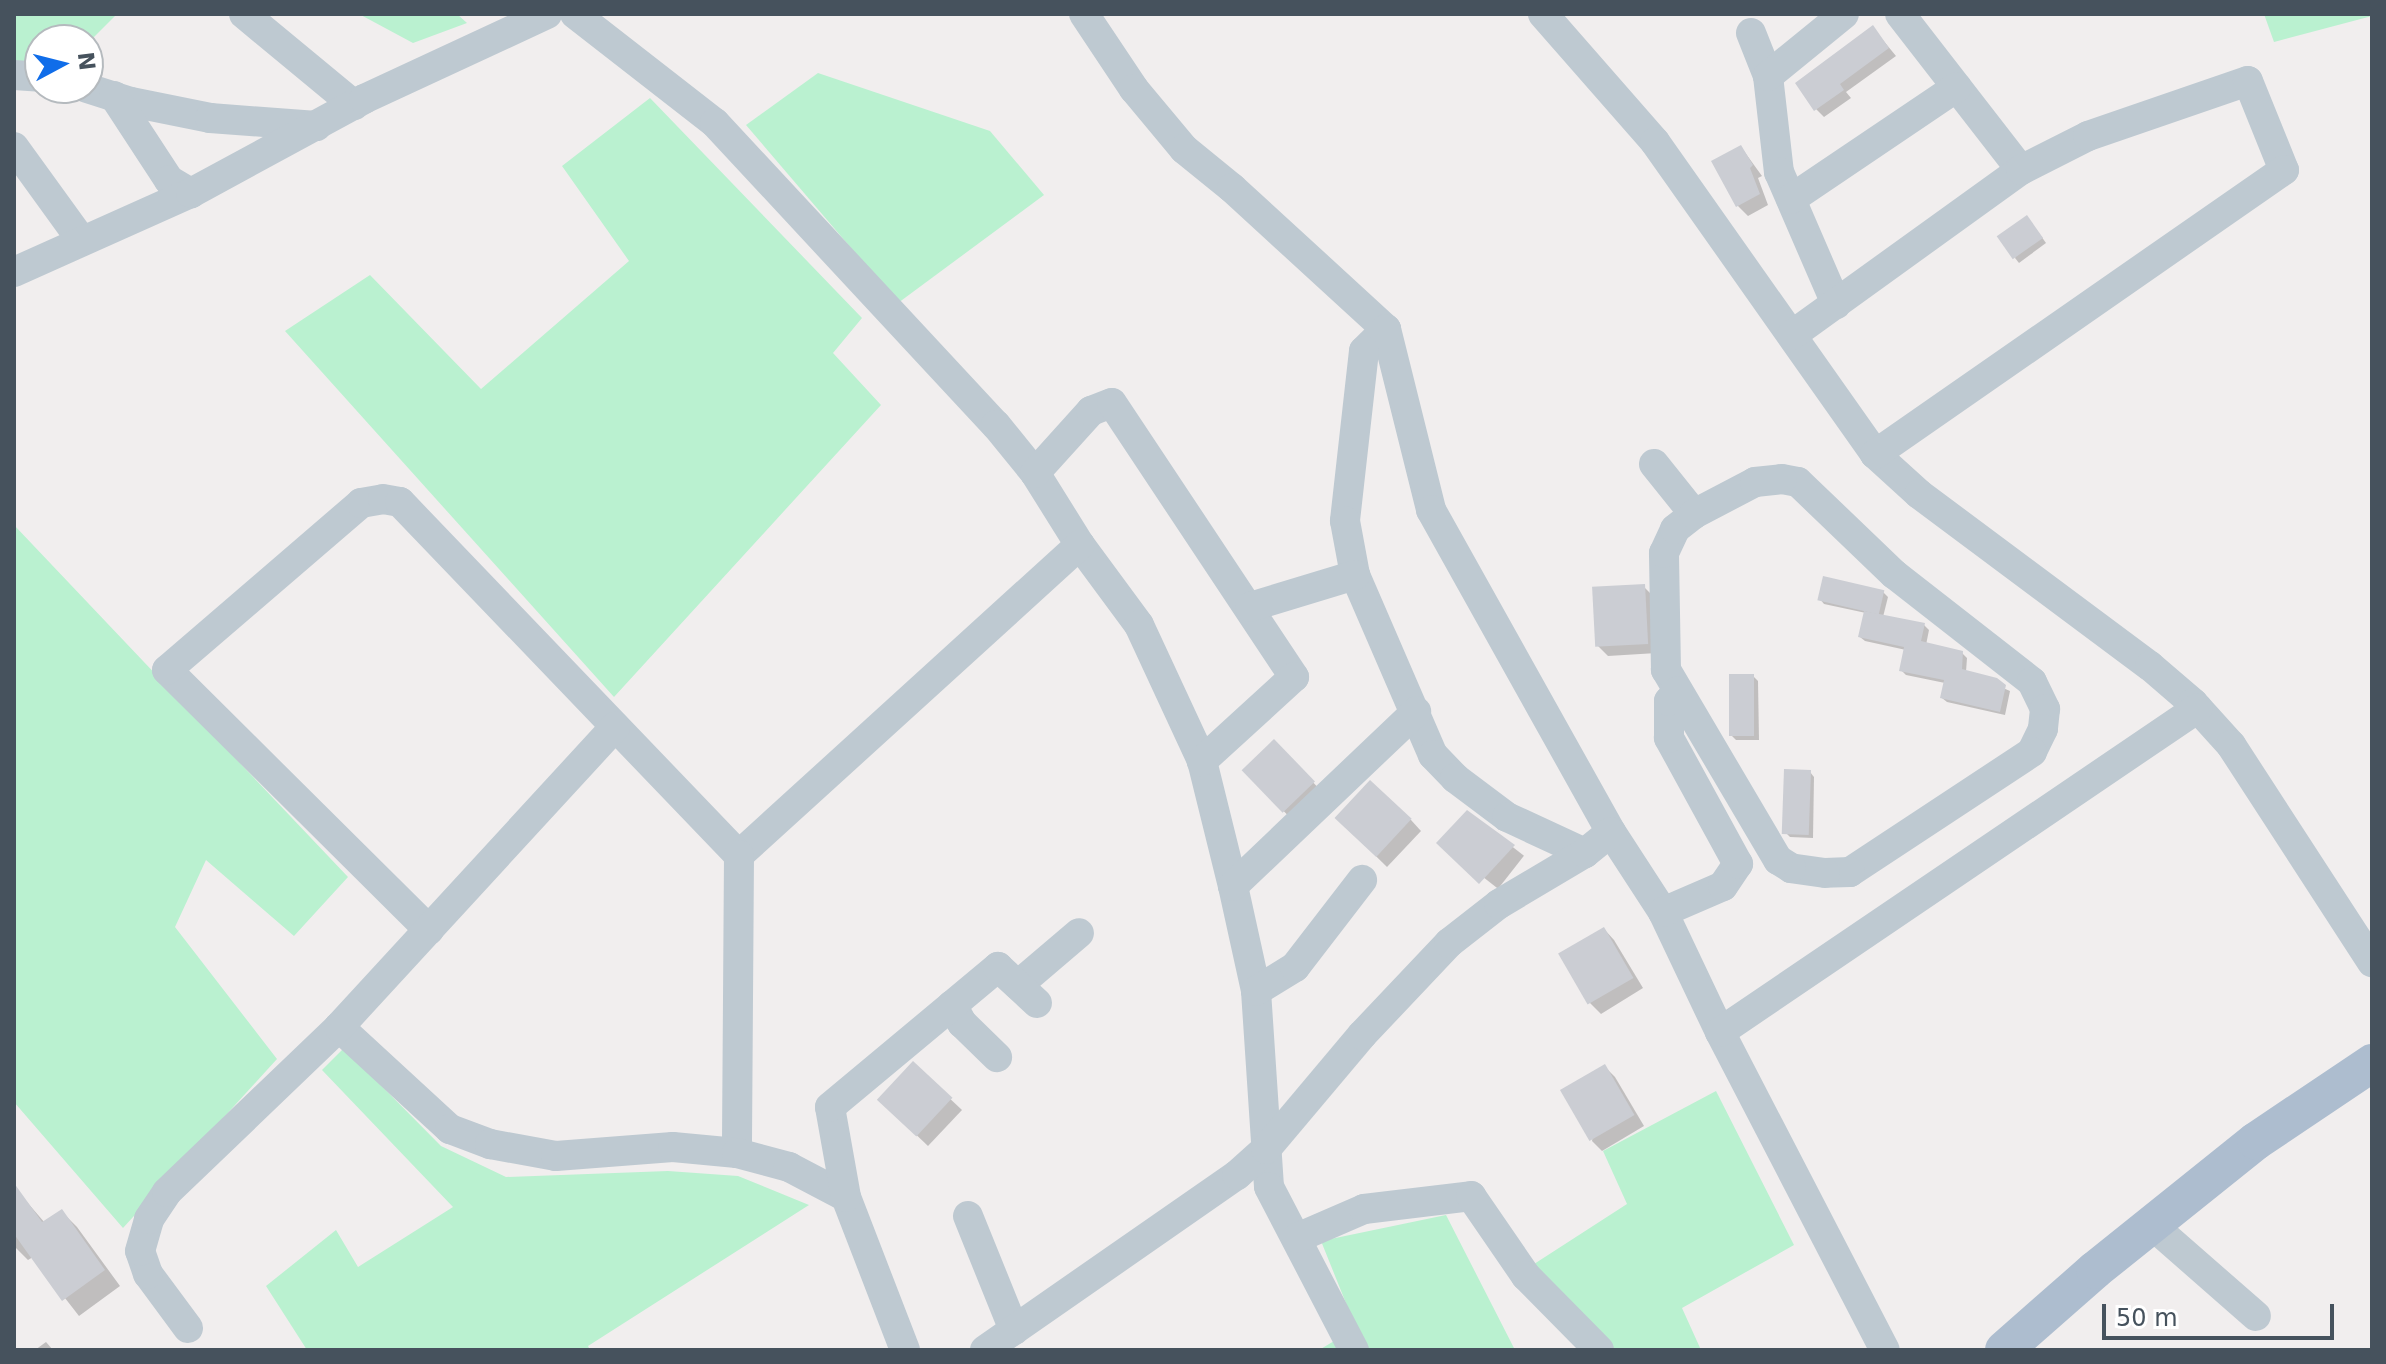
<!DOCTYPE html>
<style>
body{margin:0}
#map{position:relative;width:2386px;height:1364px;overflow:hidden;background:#f1eeee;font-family:"DejaVu Sans",sans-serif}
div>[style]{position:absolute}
.green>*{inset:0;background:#baf1d0}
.shadow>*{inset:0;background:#0003;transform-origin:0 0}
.building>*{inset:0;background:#cbcdd3;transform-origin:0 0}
.minor>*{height:30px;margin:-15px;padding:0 15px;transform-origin:15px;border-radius:15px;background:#bec9d1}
.major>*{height:38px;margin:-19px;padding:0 19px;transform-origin:19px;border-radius:19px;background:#adbdcf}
span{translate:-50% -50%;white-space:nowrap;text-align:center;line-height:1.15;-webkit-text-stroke:8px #fff;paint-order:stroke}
.frame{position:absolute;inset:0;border:16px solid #46525d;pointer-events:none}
.north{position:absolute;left:24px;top:24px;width:80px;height:80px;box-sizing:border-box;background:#fff;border:2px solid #b5babe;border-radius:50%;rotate:83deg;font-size:22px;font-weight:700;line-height:32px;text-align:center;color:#46525d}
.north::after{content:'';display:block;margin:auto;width:28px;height:36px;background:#106de9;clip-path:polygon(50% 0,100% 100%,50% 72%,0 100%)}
.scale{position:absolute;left:2102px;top:1304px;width:232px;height:36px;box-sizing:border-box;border:4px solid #46525d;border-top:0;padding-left:10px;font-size:24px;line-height:28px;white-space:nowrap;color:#46525d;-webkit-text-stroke:6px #fff;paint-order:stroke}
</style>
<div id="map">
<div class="green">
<div style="clip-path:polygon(14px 14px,117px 14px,88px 43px,40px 40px,40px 68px,14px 81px)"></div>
<div style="clip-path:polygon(359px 14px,457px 14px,467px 23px,413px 43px)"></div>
<div style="clip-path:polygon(2264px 14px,2372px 14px,2372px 16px,2274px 42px)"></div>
<div style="clip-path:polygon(818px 73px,990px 131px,1044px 195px,898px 303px,746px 125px)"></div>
<div style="clip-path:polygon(650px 98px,862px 318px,833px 353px,881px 405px,614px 697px,285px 331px,370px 275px,481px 389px,629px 261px,562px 166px)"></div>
<div style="clip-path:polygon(14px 525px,348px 877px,294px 936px,206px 860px,175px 927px,277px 1059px,123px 1228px,14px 1102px)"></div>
<div style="clip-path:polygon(344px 1048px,441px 1146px,506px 1177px,668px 1171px,738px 1176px,809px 1205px,588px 1346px,590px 1350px,307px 1350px,266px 1286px,336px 1230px,358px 1267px,453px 1207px,322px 1070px)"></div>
<div style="clip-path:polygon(1716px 1091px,1794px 1245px,1682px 1308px,1701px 1350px,1581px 1350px,1531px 1266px,1627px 1204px,1603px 1151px)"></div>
<div style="clip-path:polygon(1446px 1215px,1515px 1350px,1319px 1350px,1356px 1328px,1321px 1241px)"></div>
</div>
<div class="shadow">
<div style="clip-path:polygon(1873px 28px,1896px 56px,1846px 92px,1851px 98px,1824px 117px,1816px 109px)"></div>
<div style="clip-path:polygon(1741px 147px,1762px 176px,1758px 178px,1768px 205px,1748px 216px,1738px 206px)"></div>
<div style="clip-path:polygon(2031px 222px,2046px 243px,2019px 263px,2015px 258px)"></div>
<div style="clip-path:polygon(1644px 587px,1654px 597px,1657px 653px,1608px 656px,1597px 645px)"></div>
<div style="clip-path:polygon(1883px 592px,1888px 597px,1883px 617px,1924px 625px,1929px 630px,1926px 645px,1962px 653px,1967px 658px,1966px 672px,2010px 691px,2005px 715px,1947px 702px,1942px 698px,1945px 683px,1906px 675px,1901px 670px,1906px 650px,1865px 641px,1860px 637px,1866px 613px,1824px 604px,1820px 599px)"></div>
<div style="clip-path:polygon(1753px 676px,1758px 681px,1759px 740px,1736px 740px,1731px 735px)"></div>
<div style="left:1274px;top:742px;width:71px;height:41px;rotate:46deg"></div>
<div style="clip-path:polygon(1810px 772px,1814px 777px,1813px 838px,1790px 837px,1786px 833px)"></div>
<div style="left:1468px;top:812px;width:71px;height:42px;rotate:38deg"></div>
<div style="clip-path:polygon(1336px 817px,1411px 820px,1421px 831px,1387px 867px)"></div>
<div style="clip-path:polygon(1604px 929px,1614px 940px,1643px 988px,1601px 1014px,1590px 1003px)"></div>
<div style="clip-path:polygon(913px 1064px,962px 1110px,928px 1146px,887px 1107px)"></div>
<div style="clip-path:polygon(1605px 1067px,1615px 1077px,1644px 1126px,1602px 1151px,1592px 1141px)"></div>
<div style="clip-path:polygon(20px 1194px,45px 1223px,61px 1211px,77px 1227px,120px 1286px,79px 1316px,33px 1257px,28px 1260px,14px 1246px,14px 1198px)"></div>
<div style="clip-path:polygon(46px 1342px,53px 1350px,35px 1350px)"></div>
</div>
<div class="building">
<div style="clip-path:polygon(1873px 25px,1889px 48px,1840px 84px,1844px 90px,1814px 111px,1795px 83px)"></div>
<div style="clip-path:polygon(1741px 145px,1753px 165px,1750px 168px,1760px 194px,1736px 207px,1711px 161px)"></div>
<div style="left:2027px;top:215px;width:28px;height:37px;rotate:55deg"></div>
<div style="left:1823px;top:576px;width:63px;height:25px;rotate:13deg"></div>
<div style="left:1645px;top:584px;width:60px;height:53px;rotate:87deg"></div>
<div style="clip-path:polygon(1864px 611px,1925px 623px,1921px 641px,1963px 651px,1962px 669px,1997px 678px,2006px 685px,2000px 712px,1940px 698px,1944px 680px,1899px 671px,1904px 647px,1858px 637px)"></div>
<div style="left:1729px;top:674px;width:25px;height:62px"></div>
<div style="left:1274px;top:739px;width:59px;height:45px;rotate:46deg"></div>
<div style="left:1784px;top:769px;width:27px;height:65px;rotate:2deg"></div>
<div style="left:1370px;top:780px;width:57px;height:52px;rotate:43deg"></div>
<div style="clip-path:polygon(1467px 810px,1515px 845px,1479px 884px,1436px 843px)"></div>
<div style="left:1604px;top:927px;width:59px;height:53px;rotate:60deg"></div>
<div style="left:913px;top:1061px;width:54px;height:53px;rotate:43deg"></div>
<div style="left:1605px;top:1064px;width:59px;height:52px;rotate:60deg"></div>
<div style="clip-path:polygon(14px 1183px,42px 1222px,62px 1209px,105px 1270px,62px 1301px,14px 1234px)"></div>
</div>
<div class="minor">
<div style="left:244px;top:14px;width:143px;rotate:39.6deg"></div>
<div style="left:575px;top:14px;width:177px;rotate:37.9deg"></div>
<div style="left:715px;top:123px;width:413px;rotate:47.1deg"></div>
<div style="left:996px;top:425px;width:62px;rotate:50.9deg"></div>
<div style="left:1035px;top:473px;width:85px;rotate:58deg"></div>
<div style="left:1080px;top:545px;width:99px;rotate:53.6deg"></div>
<div style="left:1139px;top:625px;width:150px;rotate:65.1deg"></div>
<div style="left:1202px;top:761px;width:129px;rotate:76.1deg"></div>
<div style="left:1233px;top:886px;width:107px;rotate:77.6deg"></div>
<div style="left:1256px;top:991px;width:196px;rotate:86.2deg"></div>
<div style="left:1269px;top:1187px;width:184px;rotate:62.5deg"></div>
<div style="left:1084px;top:14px;width:90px;rotate:56.3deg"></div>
<div style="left:1134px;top:89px;width:78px;rotate:50.2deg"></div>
<div style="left:1184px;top:149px;width:62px;rotate:39.1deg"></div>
<div style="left:1232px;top:188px;width:209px;rotate:42.5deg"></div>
<div style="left:1386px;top:329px;width:187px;rotate:76deg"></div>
<div style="left:1431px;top:510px;width:369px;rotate:60.8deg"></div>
<div style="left:1611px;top:832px;width:95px;rotate:57deg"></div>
<div style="left:1663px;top:912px;width:133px;rotate:64.6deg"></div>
<div style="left:1720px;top:1032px;width:358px;rotate:62.6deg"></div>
<div style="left:1543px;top:14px;width:170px;rotate:48.8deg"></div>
<div style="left:1655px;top:142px;width:382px;rotate:54.8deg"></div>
<div style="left:1875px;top:454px;width:59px;rotate:42.3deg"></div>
<div style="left:1919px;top:494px;width:288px;rotate:36.7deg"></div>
<div style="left:2150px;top:666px;width:57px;rotate:40.7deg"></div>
<div style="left:2193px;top:703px;width:57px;rotate:47.9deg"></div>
<div style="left:2231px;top:745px;width:259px;rotate:57deg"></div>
<div style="left:1900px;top:14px;width:197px;rotate:52.2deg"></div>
<div style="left:1751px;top:33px;width:46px;rotate:68.4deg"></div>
<div style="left:1768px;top:76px;width:97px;rotate:83.5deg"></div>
<div style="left:1779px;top:172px;width:144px;rotate:66.6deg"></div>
<div style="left:14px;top:75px;width:26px;rotate:4deg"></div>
<div style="left:1768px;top:76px;width:98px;rotate:-39.2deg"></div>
<div style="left:87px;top:88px;width:46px;rotate:17.7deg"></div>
<div style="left:131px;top:102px;width:81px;rotate:11.4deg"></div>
<div style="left:210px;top:118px;width:107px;rotate:4.3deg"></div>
<div style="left:114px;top:96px;width:100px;rotate:56.8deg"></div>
<div style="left:169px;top:180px;width:26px;rotate:31deg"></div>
<div style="left:14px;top:147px;width:116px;rotate:54.1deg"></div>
<div style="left:1791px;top:199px;width:200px;rotate:-34deg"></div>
<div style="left:14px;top:272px;width:194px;rotate:-24.1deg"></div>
<div style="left:191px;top:193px;width:197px;rotate:-28.5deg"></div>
<div style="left:364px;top:99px;width:202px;rotate:-24.9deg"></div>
<div style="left:1386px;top:329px;width:31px;rotate:135deg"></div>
<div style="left:1364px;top:351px;width:171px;rotate:96.4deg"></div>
<div style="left:1345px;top:521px;width:55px;rotate:79.5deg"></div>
<div style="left:1355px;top:575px;width:196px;rotate:66.6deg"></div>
<div style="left:1433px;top:755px;width:32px;rotate:46deg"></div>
<div style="left:1455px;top:778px;width:65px;rotate:36.9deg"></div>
<div style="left:1507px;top:817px;width:86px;rotate:24.8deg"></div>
<div style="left:1792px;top:335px;width:282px;rotate:-35.8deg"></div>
<div style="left:2021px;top:170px;width:75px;rotate:-26.9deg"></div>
<div style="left:2088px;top:136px;width:169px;rotate:-19deg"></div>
<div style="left:2248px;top:81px;width:96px;rotate:68deg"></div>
<div style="left:2284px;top:170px;width:498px;rotate:145.2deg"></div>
<div style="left:1654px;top:464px;width:64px;rotate:51.3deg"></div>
<div style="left:1035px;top:473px;width:84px;rotate:-47.9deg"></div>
<div style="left:1091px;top:411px;width:22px;rotate:-21deg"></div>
<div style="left:1112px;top:403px;width:329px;rotate:56.4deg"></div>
<div style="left:1294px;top:677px;width:125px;rotate:137.6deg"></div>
<div style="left:1782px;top:479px;width:16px;rotate:11deg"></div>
<div style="left:1798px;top:482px;width:133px;rotate:43.8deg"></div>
<div style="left:1894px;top:574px;width:175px;rotate:38deg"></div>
<div style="left:2032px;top:682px;width:30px;rotate:64deg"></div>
<div style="left:2045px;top:709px;width:20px;rotate:96deg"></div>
<div style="left:2043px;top:729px;width:25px;rotate:116deg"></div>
<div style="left:2032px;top:752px;width:218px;rotate:146.6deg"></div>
<div style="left:1850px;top:872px;width:25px;rotate:178deg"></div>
<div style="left:1825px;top:873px;width:34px;rotate:-172deg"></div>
<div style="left:1791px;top:868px;width:15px;rotate:-148deg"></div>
<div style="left:1778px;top:860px;width:221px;rotate:-120.5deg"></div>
<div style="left:1666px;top:670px;width:117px;rotate:-91deg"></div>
<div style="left:1664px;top:553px;width:26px;rotate:-65deg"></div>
<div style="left:1675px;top:529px;width:24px;rotate:-38deg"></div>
<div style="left:1694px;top:514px;width:69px;rotate:-27.7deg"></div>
<div style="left:1755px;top:482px;width:27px;rotate:-6deg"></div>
<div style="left:1250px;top:607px;width:110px;rotate:-16.9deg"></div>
<div style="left:739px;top:855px;width:461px;rotate:-42.3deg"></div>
<div style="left:1233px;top:886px;width:253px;rotate:-43.6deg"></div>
<div style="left:1663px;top:912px;width:65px;rotate:-23.4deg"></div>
<div style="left:1723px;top:886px;width:27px;rotate:-56deg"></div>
<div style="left:1738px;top:864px;width:144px;rotate:-118.7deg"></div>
<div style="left:1669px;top:738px;width:37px;rotate:-90deg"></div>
<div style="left:1669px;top:701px;width:13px;rotate:-48deg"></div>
<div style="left:429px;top:930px;width:369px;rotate:-135.2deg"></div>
<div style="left:167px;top:670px;width:256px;rotate:-40.7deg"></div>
<div style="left:361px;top:503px;width:22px;rotate:-10deg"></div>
<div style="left:383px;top:499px;width:17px;rotate:10deg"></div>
<div style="left:400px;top:502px;width:489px;rotate:46.2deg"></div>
<div style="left:739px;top:855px;width:298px;rotate:90.4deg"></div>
<div style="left:1018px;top:985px;width:80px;rotate:-40.4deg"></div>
<div style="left:1256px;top:991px;width:46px;rotate:-31.6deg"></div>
<div style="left:1295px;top:967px;width:110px;rotate:-52.4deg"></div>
<div style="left:952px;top:1005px;width:21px;rotate:61deg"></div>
<div style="left:962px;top:1023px;width:49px;rotate:44.2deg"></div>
<div style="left:339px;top:1027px;width:151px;rotate:42.6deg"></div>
<div style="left:450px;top:1129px;width:43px;rotate:20.6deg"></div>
<div style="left:490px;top:1144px;width:67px;rotate:10.3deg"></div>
<div style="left:556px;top:1156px;width:117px;rotate:-4.4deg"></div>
<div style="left:673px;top:1147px;width:64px;rotate:5.4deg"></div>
<div style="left:737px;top:1153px;width:54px;rotate:15.1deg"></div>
<div style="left:789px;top:1167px;width:64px;rotate:27.8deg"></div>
<div style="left:1720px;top:1032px;width:577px;rotate:-34.13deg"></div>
<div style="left:968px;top:1216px;width:123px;rotate:68deg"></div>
<div style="left:2152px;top:1225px;width:138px;rotate:41.2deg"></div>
<div style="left:1297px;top:1238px;width:73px;rotate:-23.4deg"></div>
<div style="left:1364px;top:1209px;width:108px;rotate:-6.9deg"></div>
<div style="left:1471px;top:1196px;width:97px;rotate:55.5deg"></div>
<div style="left:1526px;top:1276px;width:104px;rotate:45.4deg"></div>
<div style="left:188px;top:1328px;width:67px;rotate:-126.5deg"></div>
<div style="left:148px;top:1274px;width:24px;rotate:-109deg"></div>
<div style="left:140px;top:1251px;width:33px;rotate:-74deg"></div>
<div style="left:149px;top:1219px;width:32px;rotate:-56deg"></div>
<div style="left:167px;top:1192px;width:238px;rotate:-43.8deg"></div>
<div style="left:339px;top:1027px;width:408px;rotate:-47.4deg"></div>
<div style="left:905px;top:1350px;width:164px;rotate:-111.1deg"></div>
<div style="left:846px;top:1197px;width:91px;rotate:-100.1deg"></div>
<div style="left:830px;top:1107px;width:219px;rotate:-39.8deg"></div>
<div style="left:998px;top:967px;width:53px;rotate:42.7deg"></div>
<div style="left:985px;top:1350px;width:307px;rotate:-34.8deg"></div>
<div style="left:1237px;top:1175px;width:39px;rotate:-42deg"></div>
<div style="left:1266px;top:1149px;width:149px;rotate:-49.9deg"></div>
<div style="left:1362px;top:1035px;width:127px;rotate:-46.6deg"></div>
<div style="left:1449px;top:943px;width:63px;rotate:-38deg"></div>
<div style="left:1499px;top:904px;width:100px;rotate:-30.7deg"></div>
<div style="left:1585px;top:853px;width:33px;rotate:-39deg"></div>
</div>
<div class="major">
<div style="left:2004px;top:1350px;width:121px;rotate:-41.3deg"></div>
<div style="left:2095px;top:1270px;width:206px;rotate:-38.7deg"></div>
<div style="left:2256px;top:1141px;width:140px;rotate:-33.9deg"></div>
</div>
<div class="frame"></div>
<div class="north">N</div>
<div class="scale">50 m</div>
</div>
